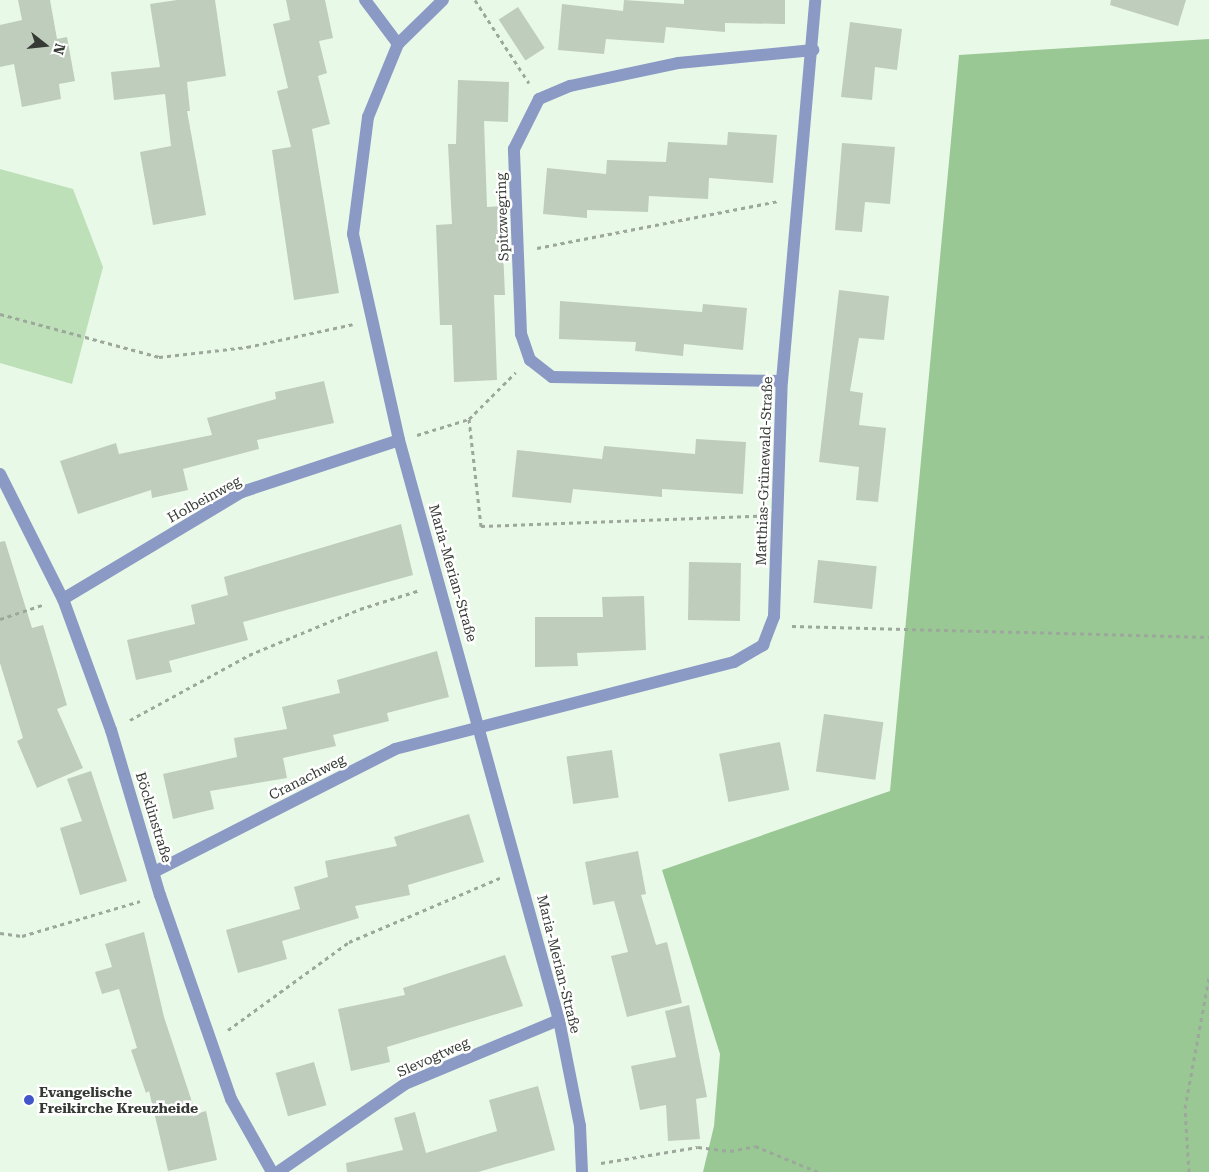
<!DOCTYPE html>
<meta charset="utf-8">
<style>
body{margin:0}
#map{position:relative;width:1209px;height:1172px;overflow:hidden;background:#e9f9e7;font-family:"Roboto Serif",serif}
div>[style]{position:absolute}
.green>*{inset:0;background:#bde0b9}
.forest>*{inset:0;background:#9ac894}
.building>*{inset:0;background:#bfcdbc;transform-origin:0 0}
.path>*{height:3px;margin-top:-1.5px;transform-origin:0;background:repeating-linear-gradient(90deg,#9ca89b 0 4px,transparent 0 8px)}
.minor>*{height:12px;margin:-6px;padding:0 6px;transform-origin:6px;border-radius:6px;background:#8b99c5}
.dots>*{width:14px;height:14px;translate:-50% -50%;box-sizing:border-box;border:2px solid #fff;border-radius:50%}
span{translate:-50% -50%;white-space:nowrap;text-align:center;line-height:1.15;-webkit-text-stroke:5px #fff;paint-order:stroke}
.street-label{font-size:14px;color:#353b34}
.poi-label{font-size:14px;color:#353b34;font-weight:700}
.left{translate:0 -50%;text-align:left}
.north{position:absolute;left:20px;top:20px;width:50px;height:50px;-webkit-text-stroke:4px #fff;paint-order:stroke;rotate:106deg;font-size:14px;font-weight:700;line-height:20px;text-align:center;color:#353b34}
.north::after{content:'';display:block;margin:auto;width:18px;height:22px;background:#353b34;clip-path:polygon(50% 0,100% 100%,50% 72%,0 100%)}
</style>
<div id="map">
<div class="green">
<div style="clip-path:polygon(0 169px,73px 189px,103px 267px,72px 384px,0 363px)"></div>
</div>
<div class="forest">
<div style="clip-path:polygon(1209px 39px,1209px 1172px,703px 1172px,714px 1126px,720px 1054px,662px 870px,890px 791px,959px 55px)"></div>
</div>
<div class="building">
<div style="clip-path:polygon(18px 0,50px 0,57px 39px,67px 37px,75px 81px,59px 84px,61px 99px,22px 107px,14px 64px,0 67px,0 25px,22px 20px)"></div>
<div style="clip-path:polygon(177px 0,215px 0,226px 76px,187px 82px,190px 111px,187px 111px,206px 215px,153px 225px,140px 152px,171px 146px,165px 94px,114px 100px,111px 72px,160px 67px,150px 4px)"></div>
<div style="clip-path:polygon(286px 0,325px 0,333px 38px,319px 41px,327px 73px,318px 76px,330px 124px,312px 129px,339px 293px,294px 300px,272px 150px,291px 147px,277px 91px,288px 88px,273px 24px,290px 20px)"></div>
<div style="clip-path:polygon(624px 0,684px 4px,684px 0,785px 0,785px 24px,725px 23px,725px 32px,666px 27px,664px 43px,606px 39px,604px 54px,558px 50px,562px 4px,623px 11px)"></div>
<div style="clip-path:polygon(1111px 0,1186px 0,1178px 26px,1110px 5px)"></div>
<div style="left:518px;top:7px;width:49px;height:23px;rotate:57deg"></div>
<div style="clip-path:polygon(850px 22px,902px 29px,897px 70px,875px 67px,872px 100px,841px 97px)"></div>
<div style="clip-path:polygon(458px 80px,509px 82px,508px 122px,484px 121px,487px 207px,501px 206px,505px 295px,494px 295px,497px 380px,454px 382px,452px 325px,440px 325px,436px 225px,452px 224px,448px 144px,456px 144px)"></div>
<div style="clip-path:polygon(728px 132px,777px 135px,773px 183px,709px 178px,708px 199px,649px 196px,648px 212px,587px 210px,587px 218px,543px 214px,547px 168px,606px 174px,607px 160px,666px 162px,668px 142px,727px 145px)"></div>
<div style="clip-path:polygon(842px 143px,895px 147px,890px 204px,865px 202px,862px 232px,835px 230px)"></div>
<div style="clip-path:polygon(839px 290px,889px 296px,884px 340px,859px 338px,850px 391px,863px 393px,859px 425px,886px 428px,878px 502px,856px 500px,859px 467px,819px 462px)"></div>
<div style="clip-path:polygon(560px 301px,702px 312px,703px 304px,747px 308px,743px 350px,684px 344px,683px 356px,635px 351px,636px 342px,559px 339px)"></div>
<div style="clip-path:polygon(324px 381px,334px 423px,257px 440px,259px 449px,183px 469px,188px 490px,152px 498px,151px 490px,78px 514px,60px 461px,116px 443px,119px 454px,212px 435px,207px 418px,276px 399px,275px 392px)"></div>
<div style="clip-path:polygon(696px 439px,746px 442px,743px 494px,662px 489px,662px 497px,573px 489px,571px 503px,512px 497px,517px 450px,602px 459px,604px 446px,695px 454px)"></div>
<div style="clip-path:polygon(401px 524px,413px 575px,243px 622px,248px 640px,169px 661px,172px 672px,136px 680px,127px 640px,195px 624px,191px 605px,228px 595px,224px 577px)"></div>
<div style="clip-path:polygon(5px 541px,32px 628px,43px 625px,67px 705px,57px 709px,83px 768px,37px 788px,17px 741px,23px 738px,0 663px,0 542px)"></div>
<div style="left:818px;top:560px;width:59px;height:43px;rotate:6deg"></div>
<div style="left:689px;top:562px;width:52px;height:58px;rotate:1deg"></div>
<div style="clip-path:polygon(644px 596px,646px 650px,577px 653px,578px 666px,535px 667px,535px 617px,603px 617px,602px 597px)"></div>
<div style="clip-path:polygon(437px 651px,449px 697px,387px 713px,389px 721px,333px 735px,336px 746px,283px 758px,287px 778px,210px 791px,214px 809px,173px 819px,163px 774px,237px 757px,234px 738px,287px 729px,282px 707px,340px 693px,337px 680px)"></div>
<div style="left:824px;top:714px;width:60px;height:58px;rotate:8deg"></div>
<div style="left:780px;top:742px;width:49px;height:62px;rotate:79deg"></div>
<div style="left:612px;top:750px;width:48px;height:46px;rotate:82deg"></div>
<div style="clip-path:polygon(91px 771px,127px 881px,80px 895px,60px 828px,82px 821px,67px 779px)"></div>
<div style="clip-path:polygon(469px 814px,484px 862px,408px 885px,410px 895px,355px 906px,359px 918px,282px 941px,287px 959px,238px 973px,226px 930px,300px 909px,294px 887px,328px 877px,325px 861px,397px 846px,394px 837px)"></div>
<div style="clip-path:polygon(638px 851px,646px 894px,641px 895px,656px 945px,667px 942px,682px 1003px,627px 1017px,611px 956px,628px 952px,614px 901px,593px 905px,585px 862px)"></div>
<div style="clip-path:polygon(144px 932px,164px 1017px,196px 1114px,206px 1111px,217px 1160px,168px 1171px,149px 1091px,146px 1093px,131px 1050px,137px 1048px,119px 989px,102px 994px,95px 972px,112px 967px,105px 944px)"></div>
<div style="clip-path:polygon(505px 955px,523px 1006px,387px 1047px,390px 1062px,351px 1071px,338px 1009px,405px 995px,403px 988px)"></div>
<div style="clip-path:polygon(689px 1005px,707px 1097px,696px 1099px,700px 1139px,668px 1141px,666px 1105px,640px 1110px,631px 1066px,676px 1057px,665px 1011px)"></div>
<div style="left:314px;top:1062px;width:45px;height:40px;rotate:74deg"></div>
<div style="clip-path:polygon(538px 1086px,555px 1150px,478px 1172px,347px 1172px,346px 1163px,403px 1150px,394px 1118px,415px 1112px,426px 1153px,497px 1131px,489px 1100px)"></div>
</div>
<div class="path">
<div style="left:475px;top:0;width:99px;rotate:57deg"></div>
<div style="left:537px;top:248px;width:247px;rotate:-11deg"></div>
<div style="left:0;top:314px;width:165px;rotate:15.1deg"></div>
<div style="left:159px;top:357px;width:89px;rotate:-6.5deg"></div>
<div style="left:247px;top:347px;width:108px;rotate:-12.2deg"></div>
<div style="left:469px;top:419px;width:108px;rotate:83.6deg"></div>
<div style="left:481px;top:526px;width:277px;rotate:-2.1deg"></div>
<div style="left:417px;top:435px;width:54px;rotate:-17.1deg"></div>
<div style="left:469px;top:419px;width:66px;rotate:-45deg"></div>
<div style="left:0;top:619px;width:47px;rotate:-18.4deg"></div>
<div style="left:792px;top:626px;width:417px;rotate:1.5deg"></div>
<div style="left:130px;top:720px;width:136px;rotate:-28.6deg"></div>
<div style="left:249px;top:655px;width:120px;rotate:-22.5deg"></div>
<div style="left:360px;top:609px;width:63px;rotate:-17.6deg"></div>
<div style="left:0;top:933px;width:22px;rotate:8deg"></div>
<div style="left:22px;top:936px;width:123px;rotate:-16.5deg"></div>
<div style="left:228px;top:1030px;width:150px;rotate:-36deg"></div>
<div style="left:349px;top:942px;width:164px;rotate:-23deg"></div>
<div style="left:601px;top:1163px;width:98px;rotate:-9.4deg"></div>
<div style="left:698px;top:1147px;width:32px;rotate:7deg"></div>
<div style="left:730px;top:1151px;width:25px;rotate:-11deg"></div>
<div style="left:755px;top:1146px;width:68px;rotate:22.4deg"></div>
<div style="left:1189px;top:1172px;width:64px;rotate:-93.6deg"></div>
<div style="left:1185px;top:1108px;width:133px;rotate:-79.6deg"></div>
</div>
<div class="minor">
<div style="left:365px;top:0;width:55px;rotate:53.1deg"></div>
<div style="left:443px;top:0;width:63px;rotate:135.6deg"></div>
<div style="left:398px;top:44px;width:79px;rotate:112.3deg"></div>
<div style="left:368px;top:117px;width:118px;rotate:97.3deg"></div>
<div style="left:353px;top:234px;width:211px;rotate:77.4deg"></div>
<div style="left:399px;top:440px;width:602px;rotate:74.58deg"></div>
<div style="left:559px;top:1020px;width:108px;rotate:78.8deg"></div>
<div style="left:580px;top:1126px;width:46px;rotate:87.5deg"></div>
<div style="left:782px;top:381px;width:230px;rotate:-179deg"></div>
<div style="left:552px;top:377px;width:28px;rotate:-142deg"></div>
<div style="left:530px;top:360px;width:28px;rotate:-109deg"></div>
<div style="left:521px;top:334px;width:185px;rotate:-92.2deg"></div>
<div style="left:514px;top:149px;width:56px;rotate:-63.4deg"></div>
<div style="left:539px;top:99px;width:34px;rotate:-23deg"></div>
<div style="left:570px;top:86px;width:110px;rotate:-12deg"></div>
<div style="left:678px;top:63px;width:136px;rotate:-5.5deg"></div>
<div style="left:0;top:474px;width:140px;rotate:63.3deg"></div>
<div style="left:63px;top:599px;width:140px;rotate:69.9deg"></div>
<div style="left:111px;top:730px;width:172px;rotate:73.5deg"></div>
<div style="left:160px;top:895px;width:216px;rotate:70.8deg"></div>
<div style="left:231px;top:1099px;width:84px;rotate:60.7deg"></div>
<div style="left:63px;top:599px;width:209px;rotate:-30.9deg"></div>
<div style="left:242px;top:492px;width:165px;rotate:-18.3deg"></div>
<div style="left:156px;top:871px;width:268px;rotate:-27deg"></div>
<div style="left:395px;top:749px;width:350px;rotate:-14.4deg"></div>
<div style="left:734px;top:662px;width:34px;rotate:-30deg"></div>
<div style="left:763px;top:645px;width:31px;rotate:-69deg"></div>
<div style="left:774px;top:616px;width:235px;rotate:-88.1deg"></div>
<div style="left:782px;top:381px;width:382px;rotate:-85deg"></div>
<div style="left:278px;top:1172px;width:155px;rotate:-34.7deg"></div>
<div style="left:405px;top:1084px;width:167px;rotate:-22.6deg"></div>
</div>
<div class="dots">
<div style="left:29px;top:1100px;background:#4256ca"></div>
</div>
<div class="street-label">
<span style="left:502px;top:217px;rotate:-92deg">Spitzwegring</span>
<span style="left:764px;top:471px;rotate:-88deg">Matthias-Grünewald-Straße</span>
<span style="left:204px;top:499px;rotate:-29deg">Holbeinweg</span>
<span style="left:453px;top:573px;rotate:74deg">Maria-Merian-Straße</span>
<span style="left:307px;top:777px;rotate:-27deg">Cranachweg</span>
<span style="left:154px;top:817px;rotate:73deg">Böcklinstraße</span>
<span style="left:559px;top:964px;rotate:76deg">Maria-Merian-Straße</span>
<span style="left:433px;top:1057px;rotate:-24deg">Slevogtweg</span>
</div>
<div class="poi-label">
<span class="left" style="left:39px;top:1100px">Evangelische<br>Freikirche Kreuzheide</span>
</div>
<div class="north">N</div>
</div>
